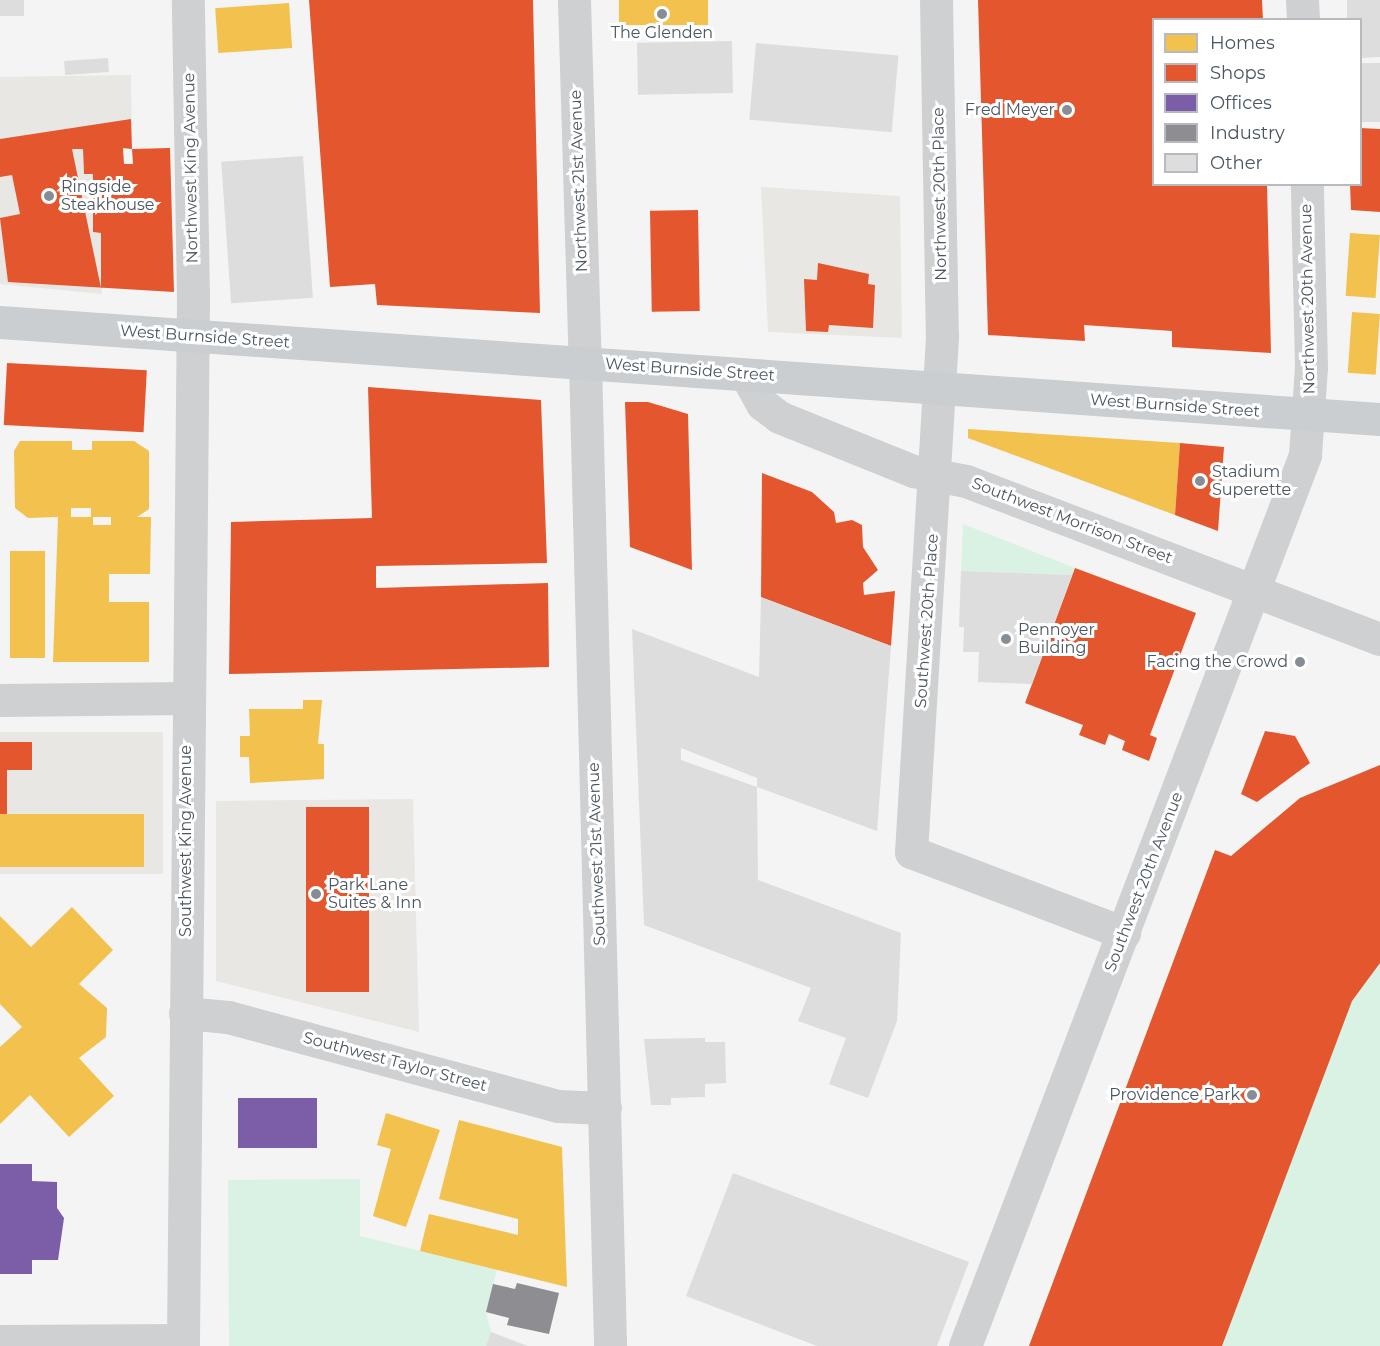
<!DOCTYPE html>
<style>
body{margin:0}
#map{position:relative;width:1380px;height:1346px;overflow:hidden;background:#f4f4f4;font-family:Montserrat,sans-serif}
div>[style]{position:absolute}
.commercial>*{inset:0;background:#e8e7e3;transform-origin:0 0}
.green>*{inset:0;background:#d9f2e3}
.homes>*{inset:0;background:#f2c14e;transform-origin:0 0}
.shops>*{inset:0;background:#e4572e;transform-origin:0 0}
.offices>*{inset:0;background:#7b5ea7;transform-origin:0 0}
.industry>*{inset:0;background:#8d8d92}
.building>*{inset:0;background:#ddddde;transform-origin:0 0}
.minor>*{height:33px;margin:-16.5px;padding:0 16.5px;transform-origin:16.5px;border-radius:16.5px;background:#ced0d2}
.tertiary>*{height:33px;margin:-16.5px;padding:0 16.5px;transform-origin:16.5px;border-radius:16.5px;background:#ced0d2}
.primary>*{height:33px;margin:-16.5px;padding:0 16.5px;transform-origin:16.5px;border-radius:16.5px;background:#caced1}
.dots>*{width:16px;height:16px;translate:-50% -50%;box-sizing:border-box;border:3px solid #fff;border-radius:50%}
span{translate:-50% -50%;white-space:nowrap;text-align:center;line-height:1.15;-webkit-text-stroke:6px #fff;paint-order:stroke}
.poi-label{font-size:16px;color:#4a5661}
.right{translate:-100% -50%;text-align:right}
.left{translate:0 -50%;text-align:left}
.street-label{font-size:16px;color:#4a5661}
.legend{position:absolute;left:1152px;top:18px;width:210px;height:168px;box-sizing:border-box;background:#fff;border:2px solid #b7bbc0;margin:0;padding:8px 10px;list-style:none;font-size:18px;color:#4a5661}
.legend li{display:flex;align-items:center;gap:12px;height:30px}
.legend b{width:30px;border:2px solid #b7bbc0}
</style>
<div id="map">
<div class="commercial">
<div style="clip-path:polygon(131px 75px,132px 149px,83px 149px,84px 174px,93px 174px,93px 231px,101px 233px,102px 294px,0 284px,0 77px)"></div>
<div style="clip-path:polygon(761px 187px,900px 196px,902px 338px,768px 332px)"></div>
<div style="left:0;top:732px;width:163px;height:142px"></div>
<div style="clip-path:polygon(413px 799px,419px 1032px,216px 981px,216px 801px)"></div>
</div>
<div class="green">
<div style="clip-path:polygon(963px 524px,1075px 568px,1072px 575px,961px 571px)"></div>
<div style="clip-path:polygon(1380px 765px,1380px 1346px,1029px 1346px,1215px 850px,1231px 856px,1300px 798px)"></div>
<div style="clip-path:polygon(360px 1179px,360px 1236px,497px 1270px,486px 1312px,491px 1332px,486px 1346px,229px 1346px,228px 1180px)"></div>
</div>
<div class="homes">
<div style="left:619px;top:0;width:89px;height:25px"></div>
<div style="left:289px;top:3px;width:45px;height:74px;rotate:86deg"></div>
<div style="left:1350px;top:233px;width:30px;height:63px;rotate:4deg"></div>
<div style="left:1352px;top:312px;width:28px;height:61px;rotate:4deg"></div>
<div style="clip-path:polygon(968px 429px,1180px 443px,1175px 515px,968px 438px)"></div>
<div style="clip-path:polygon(evenodd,20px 441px,72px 441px,72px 450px,92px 450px,92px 441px,134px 441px,149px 451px,149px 509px,137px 517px,151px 517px,150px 574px,109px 574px,109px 602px,149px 602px,149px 662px,53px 662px,58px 517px,28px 518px,15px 508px,14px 451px,20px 441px,71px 508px,91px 508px,91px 517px,71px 517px,71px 508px,20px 441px,93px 517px,111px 517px,111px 525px,93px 525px,93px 517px)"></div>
<div style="left:10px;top:551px;width:35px;height:107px"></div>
<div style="clip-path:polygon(303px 700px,322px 700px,318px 744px,324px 744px,324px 779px,250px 783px,249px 757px,240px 757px,240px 736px,250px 736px,249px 709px,303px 709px)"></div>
<div style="left:0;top:814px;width:144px;height:53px"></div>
<div style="clip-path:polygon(72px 907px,113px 950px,79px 984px,107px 1008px,106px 1037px,79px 1058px,114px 1096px,69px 1137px,30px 1095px,0 1124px,0 1047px,22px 1027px,0 1004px,0 916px,31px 947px)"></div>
<div style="clip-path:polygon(386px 1113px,440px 1130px,406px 1227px,373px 1216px,391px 1149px,377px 1145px)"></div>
<div style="clip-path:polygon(459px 1120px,562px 1147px,567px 1287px,420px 1251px,429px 1214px,518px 1235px,518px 1219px,439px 1199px)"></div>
</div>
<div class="shops">
<div style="clip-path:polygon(309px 0,533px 0,540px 313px,377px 305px,375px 284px,330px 287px)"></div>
<div style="clip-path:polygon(978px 0,1262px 0,1263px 20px,1154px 20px,1154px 184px,1267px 184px,1271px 353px,1172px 347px,1172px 331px,1084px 325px,1085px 341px,988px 335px)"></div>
<div style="clip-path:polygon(evenodd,131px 119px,132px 149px,170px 148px,174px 292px,8px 282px,0 218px,20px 214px,12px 175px,0 177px,0 139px,131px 119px,123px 148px,132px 149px,133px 164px,124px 164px,123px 148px,131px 119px,72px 149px,83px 149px,84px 174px,93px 174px,93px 232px,101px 233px,101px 288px,72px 149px)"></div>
<div style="clip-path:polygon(1360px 128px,1380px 129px,1380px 212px,1351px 210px,1350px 184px,1360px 184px)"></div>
<div style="left:698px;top:210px;width:101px;height:48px;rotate:89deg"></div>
<div style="clip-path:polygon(818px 263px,869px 274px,868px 284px,875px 285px,873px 328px,829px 325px,828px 332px,806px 331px,804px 279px,817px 280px)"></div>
<div style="left:7px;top:363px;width:140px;height:62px;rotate:3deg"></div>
<div style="clip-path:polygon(368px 387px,541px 400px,547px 563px,376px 566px,376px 588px,548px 583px,549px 667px,229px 674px,231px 522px,372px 518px)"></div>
<div style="clip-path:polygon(625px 402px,648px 402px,688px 414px,692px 570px,630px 547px)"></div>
<div style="clip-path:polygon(1180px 443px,1224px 447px,1218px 531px,1175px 515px)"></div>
<div style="clip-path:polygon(762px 473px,812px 492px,834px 512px,836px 523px,852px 520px,862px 525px,863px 547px,878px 570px,863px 583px,864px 595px,895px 591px,891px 646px,761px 597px)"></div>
<div style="clip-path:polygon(1075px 568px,1196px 613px,1150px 735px,1157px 738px,1149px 761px,1122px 750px,1125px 741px,1109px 734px,1105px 745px,1079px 735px,1083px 725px,1025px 703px)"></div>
<div style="clip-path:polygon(1265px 731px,1295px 736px,1310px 763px,1257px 802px,1241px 794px)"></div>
<div style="clip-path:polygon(0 742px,32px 742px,32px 770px,7px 770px,7px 814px,0 814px)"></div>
<div style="clip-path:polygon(1380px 765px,1380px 963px,1352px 1001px,1222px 1346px,1029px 1346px,1215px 850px,1231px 856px,1300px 798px)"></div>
<div style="left:306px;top:807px;width:63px;height:185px"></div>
</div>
<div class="offices">
<div style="left:238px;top:1098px;width:79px;height:50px"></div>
<div style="clip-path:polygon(0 1164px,32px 1164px,32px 1181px,57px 1182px,57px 1208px,64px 1218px,58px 1260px,32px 1260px,32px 1274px,0 1274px)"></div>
</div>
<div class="industry">
<div style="clip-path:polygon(517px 1283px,559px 1293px,549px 1334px,507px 1325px,509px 1318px,486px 1312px,493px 1284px,515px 1289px)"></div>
</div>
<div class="building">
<div style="left:0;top:0;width:24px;height:16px"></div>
<div style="clip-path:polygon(1347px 0,1380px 0,1380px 57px,1360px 58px,1360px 20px,1347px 20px)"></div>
<div style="left:732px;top:41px;width:52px;height:95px;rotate:89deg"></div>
<div style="left:756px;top:43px;width:143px;height:77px;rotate:5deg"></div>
<div style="left:108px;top:58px;width:14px;height:44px;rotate:86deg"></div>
<div style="left:1380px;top:63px;width:59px;height:20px;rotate:90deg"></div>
<div style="left:303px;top:156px;width:142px;height:82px;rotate:86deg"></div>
<div style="clip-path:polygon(961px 571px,1072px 575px,1032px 684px,978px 682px,979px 652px,963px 652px,964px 627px,959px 627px)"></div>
<div style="clip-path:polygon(761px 597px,891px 646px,877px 831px,757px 787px,757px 778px,681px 748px,681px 760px,757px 787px,758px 880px,901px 933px,897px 1021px,868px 1098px,829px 1084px,846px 1038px,798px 1021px,811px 988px,644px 925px,632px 629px,759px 677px)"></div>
<div style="clip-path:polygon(705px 1038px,705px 1042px,725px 1042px,726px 1083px,705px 1084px,705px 1097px,671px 1098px,671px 1105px,651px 1105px,644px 1039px)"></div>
<div style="clip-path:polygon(733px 1173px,969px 1262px,937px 1346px,817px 1346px,686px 1296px)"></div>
<div style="clip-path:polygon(491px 1332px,528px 1346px,486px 1346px)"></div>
</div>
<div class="minor">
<div style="left:936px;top:0;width:337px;rotate:89deg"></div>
<div style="left:942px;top:337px;width:516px;rotate:93.44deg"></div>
<div style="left:911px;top:852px;width:228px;rotate:20.8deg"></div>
<div style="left:1302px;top:0;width:20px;rotate:87deg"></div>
<div style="left:585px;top:362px;width:984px;rotate:88.54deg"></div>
<div style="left:0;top:700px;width:187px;rotate:-0.6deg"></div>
<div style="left:185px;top:1013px;width:43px;rotate:5.3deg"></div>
<div style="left:228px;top:1017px;width:342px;rotate:15.1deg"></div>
<div style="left:558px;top:1106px;width:47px;rotate:2.4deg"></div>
<div style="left:183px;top:1340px;width:1043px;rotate:-89.45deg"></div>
<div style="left:193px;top:297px;width:297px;rotate:-91deg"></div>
<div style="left:965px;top:1346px;width:954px;rotate:-69.11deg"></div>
<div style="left:1305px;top:455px;width:88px;rotate:-86.1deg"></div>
<div style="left:1311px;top:367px;width:183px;rotate:-91.3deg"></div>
</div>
<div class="tertiary">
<div style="left:574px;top:0;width:362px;rotate:88.3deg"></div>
<div style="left:746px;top:375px;width:33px;rotate:61deg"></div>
<div style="left:762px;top:404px;width:21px;rotate:37deg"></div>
<div style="left:779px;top:417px;width:144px;rotate:21.9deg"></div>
<div style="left:913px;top:471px;width:54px;rotate:10.7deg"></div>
<div style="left:966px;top:481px;width:443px;rotate:20.9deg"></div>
<div style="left:0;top:1341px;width:183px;rotate:-0.3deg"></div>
<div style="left:183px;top:1340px;width:6px;rotate:90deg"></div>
</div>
<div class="primary">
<div style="left:0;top:322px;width:1383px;rotate:4.02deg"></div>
</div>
<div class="dots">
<div style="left:662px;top:14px;background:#868d94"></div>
<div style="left:1067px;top:110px;background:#868d94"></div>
<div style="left:49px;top:196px;background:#868d94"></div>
<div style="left:1200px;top:481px;background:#868d94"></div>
<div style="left:1006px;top:639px;background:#868d94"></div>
<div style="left:1300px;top:662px;background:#868d94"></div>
<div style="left:316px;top:894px;background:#868d94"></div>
<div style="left:1252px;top:1095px;background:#868d94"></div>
</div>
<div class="poi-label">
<span style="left:662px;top:33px">The Glenden</span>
<span class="right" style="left:1055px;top:110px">Fred Meyer</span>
<span class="left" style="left:61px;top:196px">Ringside<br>Steakhouse</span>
<span class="left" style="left:1212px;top:481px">Stadium<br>Superette</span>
<span class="left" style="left:1018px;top:639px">Pennoyer<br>Building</span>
<span class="right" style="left:1288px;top:662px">Facing the Crowd</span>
<span class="left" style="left:328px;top:894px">Park Lane<br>Suites &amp; Inn</span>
<span class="right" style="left:1240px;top:1095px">Providence Park</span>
</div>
<div class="street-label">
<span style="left:191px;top:168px;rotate:-91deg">Northwest King Avenue</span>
<span style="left:579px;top:181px;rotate:-92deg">Northwest 21st Avenue</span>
<span style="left:940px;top:194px;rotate:-91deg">Northwest 20th Place</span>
<span style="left:1308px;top:299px;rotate:-91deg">Northwest 20th Avenue</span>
<span style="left:205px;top:337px;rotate:4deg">West Burnside Street</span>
<span style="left:690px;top:370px;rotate:4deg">West Burnside Street</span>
<span style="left:1175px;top:406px;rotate:4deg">West Burnside Street</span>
<span style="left:1072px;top:521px;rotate:21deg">Southwest Morrison Street</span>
<span style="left:927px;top:621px;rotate:-86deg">Southwest 20th Place</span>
<span style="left:186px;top:841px;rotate:-90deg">Southwest King Avenue</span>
<span style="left:597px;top:854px;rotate:-92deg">Southwest 21st Avenue</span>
<span style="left:1144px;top:882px;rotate:-69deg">Southwest 20th Avenue</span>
<span style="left:395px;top:1062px;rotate:15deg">Southwest Taylor Street</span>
</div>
<ul class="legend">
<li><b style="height:16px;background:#f2c14e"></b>Homes</li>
<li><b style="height:16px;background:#e4572e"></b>Shops</li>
<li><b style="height:16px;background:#7b5ea7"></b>Offices</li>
<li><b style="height:16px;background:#8d8d92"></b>Industry</li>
<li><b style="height:16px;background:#ddddde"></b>Other</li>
</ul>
</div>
